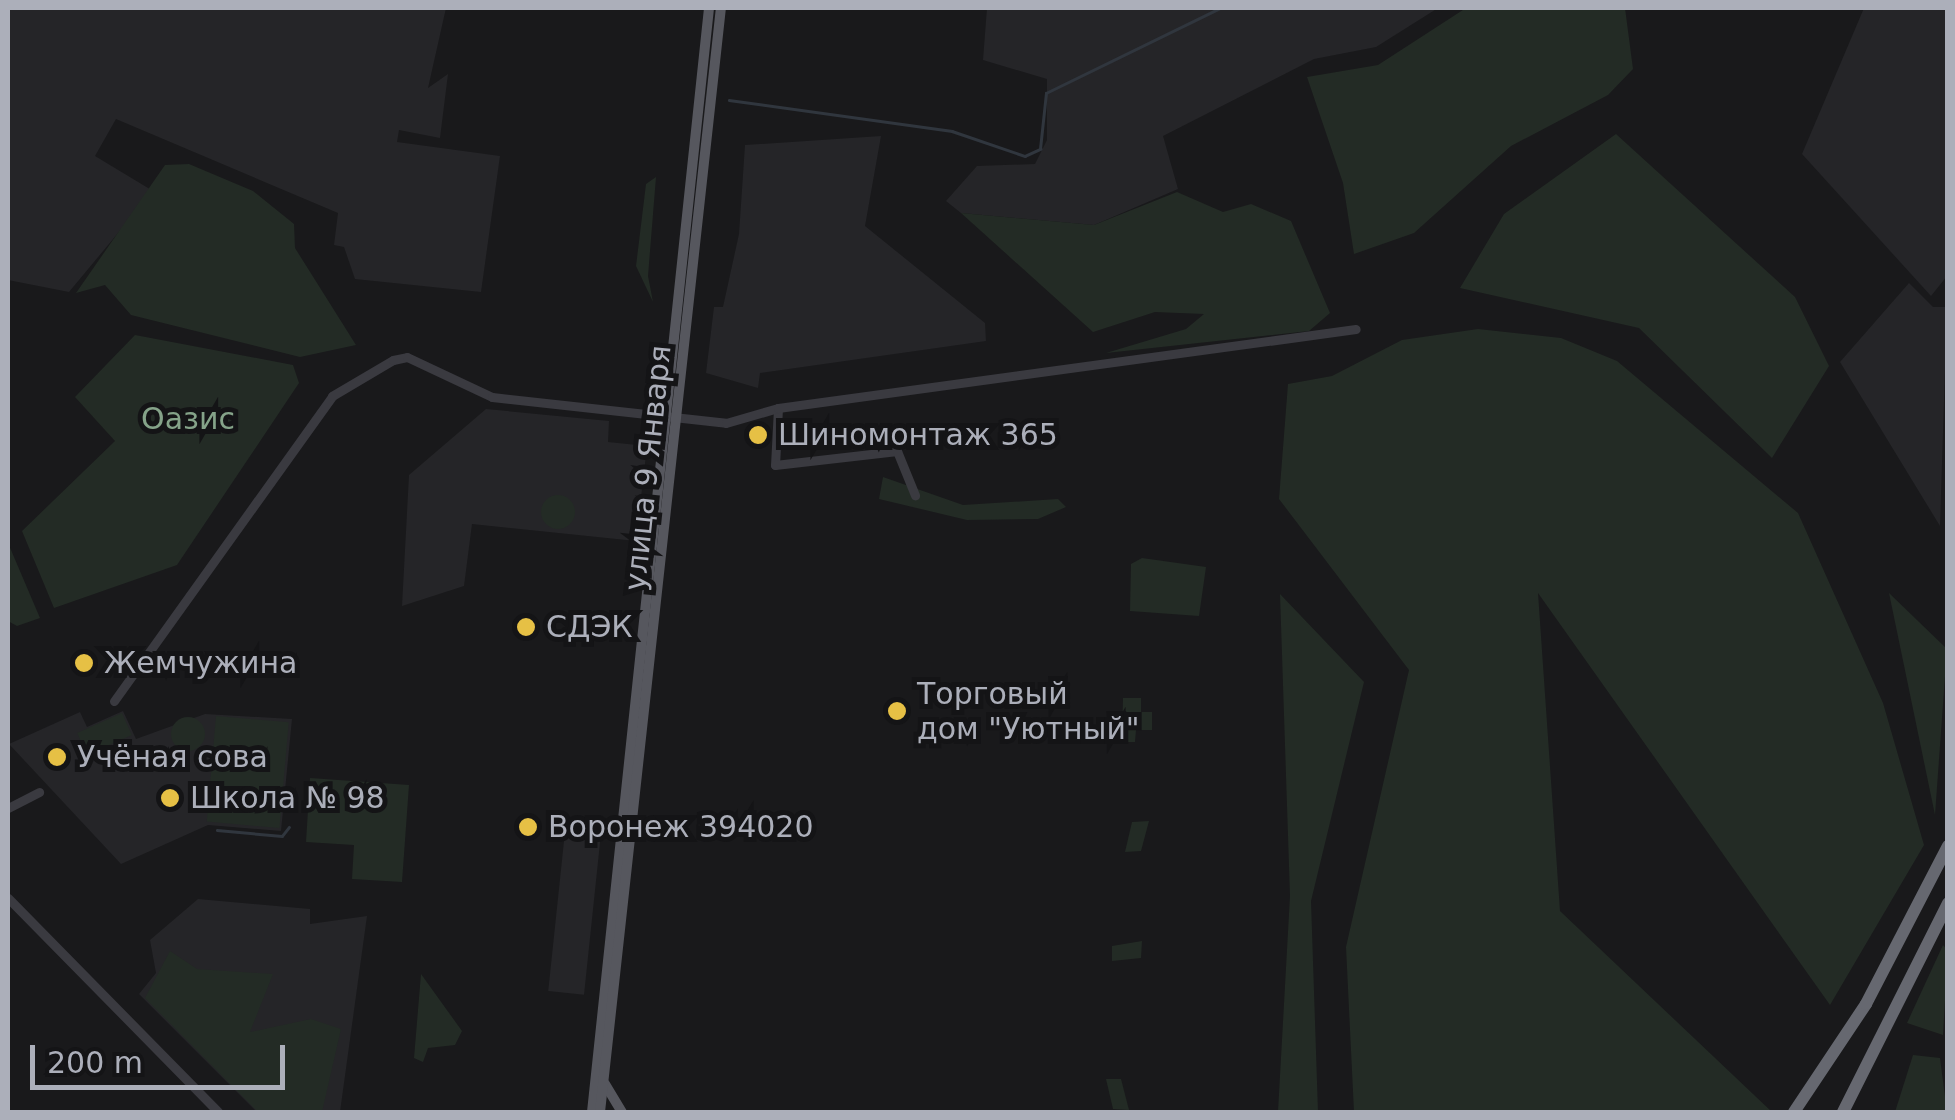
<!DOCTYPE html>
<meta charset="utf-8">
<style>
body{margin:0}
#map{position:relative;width:1955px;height:1120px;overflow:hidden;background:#19191b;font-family:"DejaVu Sans",sans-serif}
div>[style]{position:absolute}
.built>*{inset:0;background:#252528;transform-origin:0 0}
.green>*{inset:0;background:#232b25;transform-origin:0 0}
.round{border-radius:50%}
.stream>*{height:2.5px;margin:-1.25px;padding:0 1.25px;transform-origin:1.25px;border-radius:1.25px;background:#30363e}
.minor>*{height:9px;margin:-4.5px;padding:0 4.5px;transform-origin:4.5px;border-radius:4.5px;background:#3a3a40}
.major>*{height:10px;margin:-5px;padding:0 5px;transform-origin:5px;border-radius:5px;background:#56575e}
.highway>*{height:12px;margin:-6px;padding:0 6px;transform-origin:6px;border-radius:6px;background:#666870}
.dots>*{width:28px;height:28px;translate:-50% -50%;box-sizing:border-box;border:5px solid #141416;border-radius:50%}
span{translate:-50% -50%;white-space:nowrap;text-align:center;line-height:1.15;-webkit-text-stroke:10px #141416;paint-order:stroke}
.park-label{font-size:30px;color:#85a389}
.poi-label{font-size:30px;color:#acafba}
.left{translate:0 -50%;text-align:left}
.street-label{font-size:30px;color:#acafba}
.frame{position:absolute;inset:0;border:10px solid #acafba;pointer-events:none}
.scale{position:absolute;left:30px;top:1045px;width:255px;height:45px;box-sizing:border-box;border:5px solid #acafba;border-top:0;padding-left:12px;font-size:30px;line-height:35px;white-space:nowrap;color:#acafba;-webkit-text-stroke:8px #141416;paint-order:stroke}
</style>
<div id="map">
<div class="built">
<div style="clip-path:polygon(10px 8px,446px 8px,428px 88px,448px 74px,440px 138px,399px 130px,397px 142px,500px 156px,481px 292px,355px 279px,344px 247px,334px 245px,338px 213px,116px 119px,95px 156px,153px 191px,69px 292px,8px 280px)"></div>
<div style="clip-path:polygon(987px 8px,1438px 8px,1376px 47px,1314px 59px,1163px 136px,1178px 189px,1094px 225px,961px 213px,946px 201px,977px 166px,1035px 164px,1047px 140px,1047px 79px,983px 60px)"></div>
<div style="clip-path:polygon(1864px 8px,1947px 8px,1947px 276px,1931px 296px,1802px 154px)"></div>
<div style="clip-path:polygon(881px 136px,865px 226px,985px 323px,986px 341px,760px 373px,758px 388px,706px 373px,714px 307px,723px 307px,739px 234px,745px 145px)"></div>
<div style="clip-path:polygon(1909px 283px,1933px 307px,1947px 307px,1940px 526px,1840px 362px)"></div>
<div style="clip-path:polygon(486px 409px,609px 421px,608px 442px,647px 446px,636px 541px,472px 524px,464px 586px,402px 606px,409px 475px)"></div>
<div style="clip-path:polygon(123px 711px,136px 739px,205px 714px,292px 719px,281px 831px,208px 825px,121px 864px,9px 744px,80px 712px,87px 727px)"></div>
<div style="left:566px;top:822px;width:36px;height:170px;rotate:6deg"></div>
<div style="clip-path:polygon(198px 899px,310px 909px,310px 924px,367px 916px,340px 1112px,257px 1112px,139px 994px,156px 973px,150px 940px)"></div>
</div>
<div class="green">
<div style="clip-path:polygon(1466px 8px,1625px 8px,1633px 69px,1608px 95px,1511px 146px,1414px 233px,1354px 254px,1343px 183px,1307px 77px,1378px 65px)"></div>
<div style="clip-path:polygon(1616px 134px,1795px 297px,1829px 366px,1772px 458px,1639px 328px,1460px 288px,1504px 214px)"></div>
<div style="clip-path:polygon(189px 164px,253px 191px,294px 224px,295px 248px,356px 345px,300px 357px,131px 315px,105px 285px,76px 293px,165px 165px)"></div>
<div style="clip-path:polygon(656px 177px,648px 276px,653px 302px,636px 266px,646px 184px)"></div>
<div style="clip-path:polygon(1177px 192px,1223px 212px,1251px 204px,1291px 221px,1330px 313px,1309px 331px,1106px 353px,1186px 329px,1204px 314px,1155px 312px,1093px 332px,961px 213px,1094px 225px)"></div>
<div style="clip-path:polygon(1478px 329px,1561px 338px,1617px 361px,1798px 513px,1883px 703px,1924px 845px,1830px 1005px,1538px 593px,1560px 911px,1772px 1112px,1354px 1112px,1346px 947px,1409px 670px,1279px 499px,1288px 384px,1332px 376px,1402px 340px)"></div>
<div style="clip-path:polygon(135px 335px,293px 365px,299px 383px,177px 565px,54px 608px,22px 531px,115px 441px,75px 397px)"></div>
<div style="clip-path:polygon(883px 477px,963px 505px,1058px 499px,1066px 507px,1038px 519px,967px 520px,879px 499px)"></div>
<div class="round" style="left:541px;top:495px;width:34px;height:34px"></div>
<div style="clip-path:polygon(8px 543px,40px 618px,17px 626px,8px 621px)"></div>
<div style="clip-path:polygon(1142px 558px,1206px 567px,1199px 616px,1130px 611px,1131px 564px)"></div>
<div style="clip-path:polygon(1889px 593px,1947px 649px,1935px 815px)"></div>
<div style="clip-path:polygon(1280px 594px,1364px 682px,1311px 901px,1318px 1112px,1278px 1112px,1290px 896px)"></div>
<div style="clip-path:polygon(1123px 698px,1141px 698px,1141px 712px,1152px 712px,1152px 730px,1136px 730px,1135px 742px,1122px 742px)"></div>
<div style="left:122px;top:713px;width:24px;height:49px;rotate:66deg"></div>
<div style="left:216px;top:716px;width:73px;height:106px;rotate:5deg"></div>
<div class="round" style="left:171px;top:717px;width:34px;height:34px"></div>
<div style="clip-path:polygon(310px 778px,409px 785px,402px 882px,352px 879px,354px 845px,306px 842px)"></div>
<div style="clip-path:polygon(1149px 821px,1141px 851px,1125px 852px,1132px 822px)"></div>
<div style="clip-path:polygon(1142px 941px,1141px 958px,1112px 961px,1112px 946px)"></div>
<div style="clip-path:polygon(1943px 945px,1948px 951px,1943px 1035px,1907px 1023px)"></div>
<div style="clip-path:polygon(170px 951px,197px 969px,273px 974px,250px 1032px,311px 1019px,341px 1029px,322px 1112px,258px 1112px,145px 998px)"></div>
<div style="clip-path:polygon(421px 974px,462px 1031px,455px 1045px,428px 1048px,423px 1062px,414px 1058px)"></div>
<div style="clip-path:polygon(1913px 1055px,1940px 1058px,1947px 1112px,1895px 1112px)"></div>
<div style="clip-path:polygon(1106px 1079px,1121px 1079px,1129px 1110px,1113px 1109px)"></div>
</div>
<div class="stream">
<div style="left:729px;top:100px;width:225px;rotate:7.9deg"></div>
<div style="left:952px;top:131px;width:77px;rotate:18.9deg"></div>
<div style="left:1025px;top:156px;width:17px;rotate:-25deg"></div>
<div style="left:1040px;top:149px;width:56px;rotate:-83.9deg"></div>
<div style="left:1046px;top:93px;width:194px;rotate:-26deg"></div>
<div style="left:217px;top:830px;width:65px;rotate:5.3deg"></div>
<div style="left:282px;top:836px;width:11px;rotate:-52deg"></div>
</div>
<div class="minor">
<div style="left:778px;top:408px;width:57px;rotate:93deg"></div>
<div style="left:775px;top:465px;width:123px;rotate:-6.5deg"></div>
<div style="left:897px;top:451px;width:48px;rotate:67.8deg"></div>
<div style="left:114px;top:701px;width:375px;rotate:-54.4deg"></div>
<div style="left:332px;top:396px;width:71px;rotate:-30.5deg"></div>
<div style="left:393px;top:360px;width:14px;rotate:-12deg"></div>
<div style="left:407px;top:357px;width:94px;rotate:25.2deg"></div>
<div style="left:492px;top:397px;width:235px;rotate:6.3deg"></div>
<div style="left:726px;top:423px;width:54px;rotate:-16.1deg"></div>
<div style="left:778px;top:408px;width:583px;rotate:-7.78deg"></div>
<div style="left:8px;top:808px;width:35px;rotate:-27deg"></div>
<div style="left:8px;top:898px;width:300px;rotate:45.5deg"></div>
</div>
<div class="major">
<div style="left:605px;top:1084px;width:33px;rotate:59deg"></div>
<div style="left:592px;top:1112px;width:1110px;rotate:-83.95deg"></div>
<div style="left:600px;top:1112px;width:1111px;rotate:-83.75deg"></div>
</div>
<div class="highway">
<div style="left:1794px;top:1112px;width:130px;rotate:-56.3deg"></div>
<div style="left:1866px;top:1004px;width:178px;rotate:-62.6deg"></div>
<div style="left:1843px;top:1112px;width:234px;rotate:-63.3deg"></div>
</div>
<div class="dots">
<div style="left:758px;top:435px;background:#e6c045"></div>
<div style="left:526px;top:627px;background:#e6c045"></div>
<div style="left:84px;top:663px;background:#e6c045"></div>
<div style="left:897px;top:711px;background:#e6c045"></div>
<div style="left:57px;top:757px;background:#e6c045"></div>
<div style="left:170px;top:798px;background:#e6c045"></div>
<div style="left:528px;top:827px;background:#e6c045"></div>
</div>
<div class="park-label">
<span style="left:188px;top:419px">Оазис</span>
</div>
<div class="poi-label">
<span class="left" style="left:778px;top:435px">Шиномонтаж 365</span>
<span class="left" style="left:546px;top:627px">СДЭК</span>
<span class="left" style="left:104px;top:663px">Жемчужина</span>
<span class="left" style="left:917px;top:711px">Торговый<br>дом "Уютный"</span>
<span class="left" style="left:77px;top:757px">Учёная сова</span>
<span class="left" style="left:190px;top:798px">Школа № 98</span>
<span class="left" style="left:548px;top:827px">Воронеж 394020</span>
</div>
<div class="street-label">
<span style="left:648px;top:468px;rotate:-84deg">улица 9 Января</span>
</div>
<div class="frame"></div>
<div class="scale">200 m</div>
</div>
